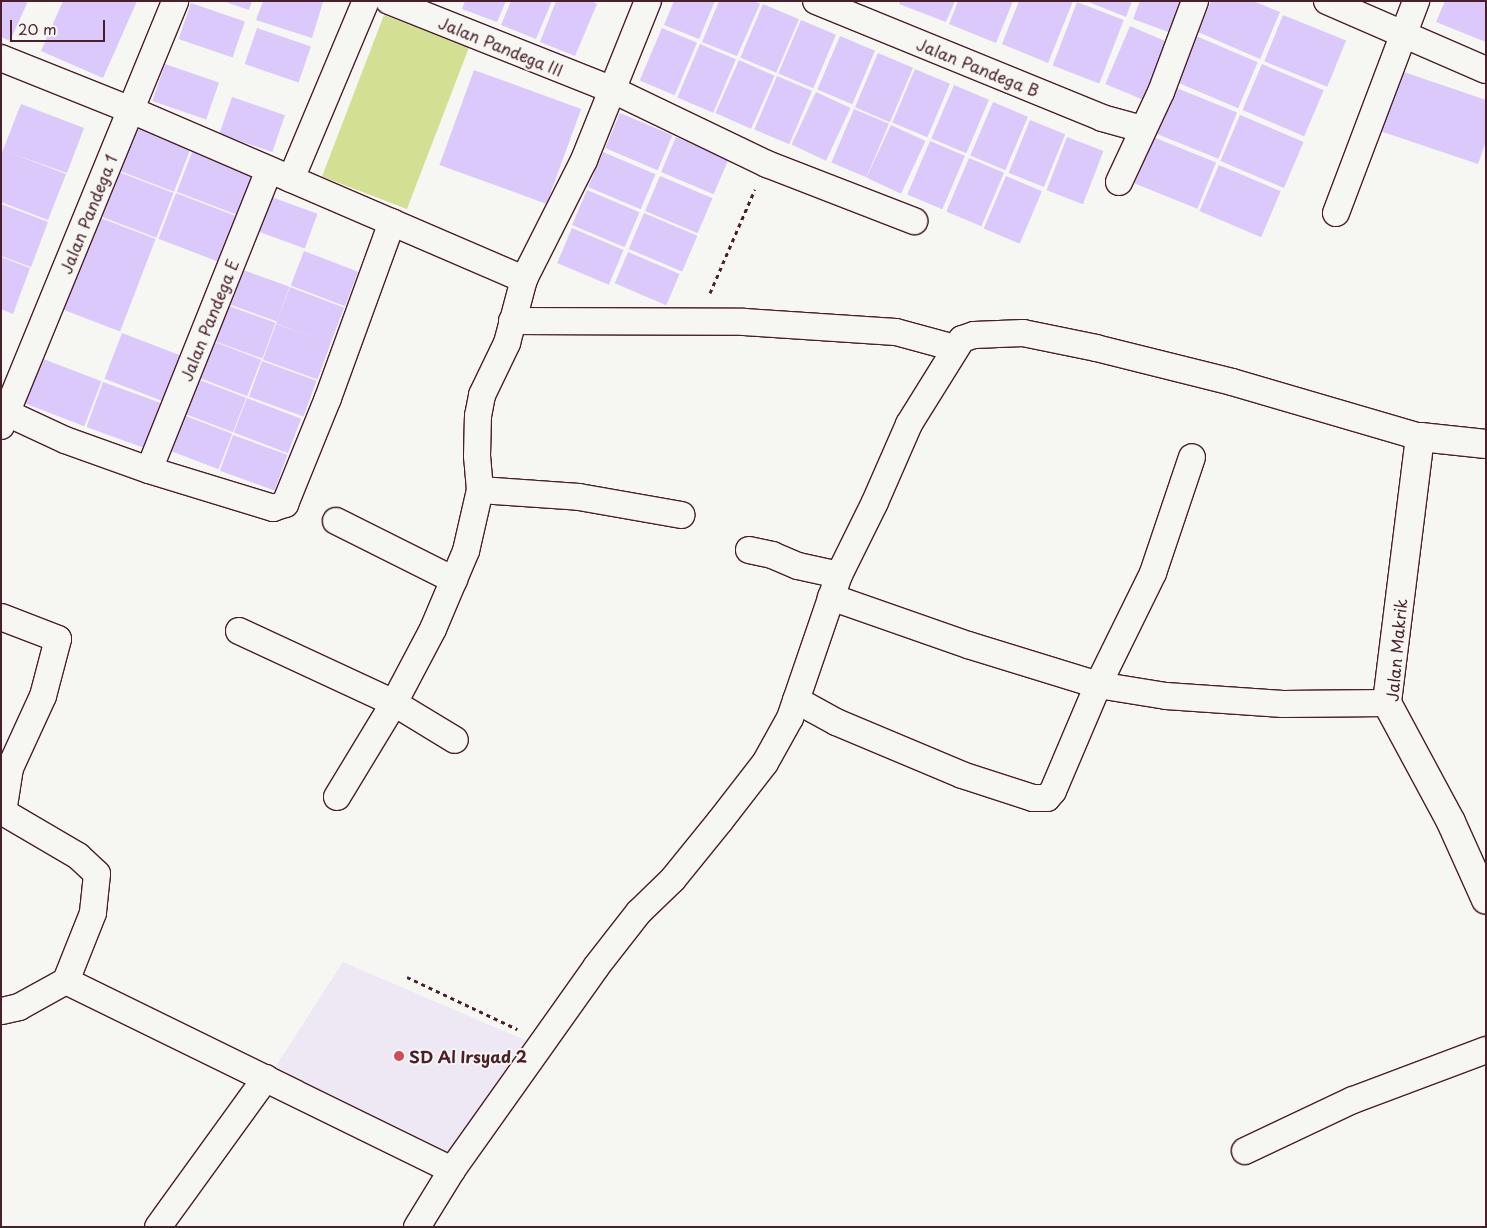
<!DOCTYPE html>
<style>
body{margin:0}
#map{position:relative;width:1487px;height:1228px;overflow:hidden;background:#f6f6f2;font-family:"Playpen Sans",sans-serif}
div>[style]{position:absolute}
.built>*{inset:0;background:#eee8f5}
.green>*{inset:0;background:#d3df92;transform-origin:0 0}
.building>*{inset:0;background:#dbc9fb;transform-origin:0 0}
.path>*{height:3px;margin-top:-1.5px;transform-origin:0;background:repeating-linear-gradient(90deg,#4a1f2b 0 4px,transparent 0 8px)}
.roads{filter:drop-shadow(1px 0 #4a1f2b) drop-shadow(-1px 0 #4a1f2b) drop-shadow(0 1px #4a1f2b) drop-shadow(0 -1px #4a1f2b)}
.street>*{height:26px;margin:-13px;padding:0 13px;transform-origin:13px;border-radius:13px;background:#f6f6f2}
.secondary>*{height:28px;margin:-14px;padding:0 14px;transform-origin:14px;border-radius:14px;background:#f6f6f2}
.dots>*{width:14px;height:14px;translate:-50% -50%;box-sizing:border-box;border:2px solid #f6f6f2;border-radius:50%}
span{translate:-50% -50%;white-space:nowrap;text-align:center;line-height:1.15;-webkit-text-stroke:4px #f6f6f2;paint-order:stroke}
.street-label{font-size:16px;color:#4a1f2b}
.poi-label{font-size:16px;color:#4a1f2b;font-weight:700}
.left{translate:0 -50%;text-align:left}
.frame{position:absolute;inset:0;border:2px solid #4a1f2b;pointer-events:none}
.scale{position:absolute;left:10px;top:20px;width:95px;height:22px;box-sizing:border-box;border:2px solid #4a1f2b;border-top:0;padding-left:6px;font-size:15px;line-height:18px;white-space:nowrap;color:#4a1f2b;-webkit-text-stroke:4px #f6f6f2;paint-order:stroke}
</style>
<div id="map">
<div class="built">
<div style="clip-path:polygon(343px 962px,527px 1041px,444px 1158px,272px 1072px)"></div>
</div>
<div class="green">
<div style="left:384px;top:15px;width:91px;height:173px;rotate:21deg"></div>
</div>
<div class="building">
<div style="clip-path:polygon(1px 1px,28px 1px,10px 41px,1px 37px)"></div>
<div style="clip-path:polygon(63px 1px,137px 1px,103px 78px,41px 51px)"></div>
<div style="clip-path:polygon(223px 1px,252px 1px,249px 10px)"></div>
<div style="clip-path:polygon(263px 1px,323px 2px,312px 38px,256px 20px)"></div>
<div style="clip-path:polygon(465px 1px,506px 1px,497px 22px,462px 9px)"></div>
<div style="clip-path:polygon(511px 1px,552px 1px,536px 39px,501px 25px)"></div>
<div style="clip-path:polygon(556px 1px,592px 1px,597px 4px,575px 56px,540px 42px)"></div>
<div style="clip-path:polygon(674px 1px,715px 1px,699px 39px,664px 25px)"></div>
<div style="clip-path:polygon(719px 1px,755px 1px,760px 4px,737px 56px,702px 42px)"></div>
<div style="clip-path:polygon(900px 1px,955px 1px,946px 22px,899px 4px)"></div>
<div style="clip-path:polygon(958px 1px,1013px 1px,996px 43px,949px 24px)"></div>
<div style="clip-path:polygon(1019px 1px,1073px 1px,1048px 63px,1002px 44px)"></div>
<div style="clip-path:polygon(1086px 1px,1132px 1px,1126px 17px)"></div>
<div style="clip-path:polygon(1140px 1px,1183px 1px,1171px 33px,1133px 19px)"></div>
<div style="clip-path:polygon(1211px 1px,1253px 1px,1280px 12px,1260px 59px,1198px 32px)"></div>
<div style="clip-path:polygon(1445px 1px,1486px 1px,1486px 42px,1436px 22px)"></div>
<div style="left:1077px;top:2px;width:50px;height:68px;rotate:21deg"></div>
<div style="left:191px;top:3px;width:57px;height:38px;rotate:19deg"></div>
<div style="left:763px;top:4px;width:39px;height:58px;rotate:23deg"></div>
<div style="left:1283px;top:15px;width:68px;height:50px;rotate:22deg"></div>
<div style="left:801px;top:20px;width:38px;height:58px;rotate:23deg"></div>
<div style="left:1130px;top:26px;width:40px;height:63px;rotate:23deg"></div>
<div style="left:257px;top:28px;width:57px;height:38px;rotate:19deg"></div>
<div style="left:662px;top:28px;width:38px;height:57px;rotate:23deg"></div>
<div style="left:840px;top:36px;width:38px;height:58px;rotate:23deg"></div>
<div style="left:1196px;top:36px;width:67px;height:50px;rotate:23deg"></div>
<div style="left:700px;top:44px;width:39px;height:58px;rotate:23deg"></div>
<div style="left:878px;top:53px;width:38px;height:59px;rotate:23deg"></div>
<div style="left:739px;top:60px;width:39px;height:58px;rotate:24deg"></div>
<div style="left:165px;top:64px;width:57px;height:39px;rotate:19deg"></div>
<div style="left:1262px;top:64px;width:67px;height:50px;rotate:23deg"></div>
<div style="left:915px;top:69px;width:38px;height:58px;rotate:23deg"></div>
<div style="left:474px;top:70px;width:114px;height:101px;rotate:20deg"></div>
<div style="clip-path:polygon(1398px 70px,1486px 100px,1486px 141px,1478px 164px,1377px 130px)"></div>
<div style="left:777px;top:76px;width:38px;height:58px;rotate:23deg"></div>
<div style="left:954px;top:85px;width:38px;height:58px;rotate:23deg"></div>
<div style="left:1174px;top:87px;width:68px;height:50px;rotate:22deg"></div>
<div style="left:816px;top:92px;width:38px;height:58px;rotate:25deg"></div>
<div style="left:232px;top:97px;width:56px;height:39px;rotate:19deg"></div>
<div style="left:993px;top:102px;width:38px;height:58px;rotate:23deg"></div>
<div style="clip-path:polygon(21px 104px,84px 128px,67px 173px,8px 152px,66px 174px,48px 220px,1px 202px,1px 155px)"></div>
<div style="left:854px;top:109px;width:38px;height:58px;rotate:23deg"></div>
<div style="left:620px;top:113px;width:57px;height:38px;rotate:23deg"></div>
<div style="left:1240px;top:115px;width:69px;height:50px;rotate:23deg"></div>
<div style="left:1030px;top:120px;width:38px;height:57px;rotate:22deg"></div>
<div style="left:129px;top:122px;width:67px;height:49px;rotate:21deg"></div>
<div style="left:891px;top:125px;width:38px;height:58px;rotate:25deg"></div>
<div style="left:676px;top:137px;width:57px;height:38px;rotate:23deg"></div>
<div style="left:1067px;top:137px;width:39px;height:57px;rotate:21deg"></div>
<div style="left:1153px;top:137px;width:68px;height:50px;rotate:22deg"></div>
<div style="left:930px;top:141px;width:38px;height:58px;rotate:23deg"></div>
<div style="left:194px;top:147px;width:67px;height:48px;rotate:21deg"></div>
<div style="left:603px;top:152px;width:57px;height:38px;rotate:23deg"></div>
<div style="left:969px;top:158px;width:38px;height:58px;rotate:23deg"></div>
<div style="left:1219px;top:165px;width:67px;height:50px;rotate:23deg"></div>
<div style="left:111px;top:169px;width:67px;height:48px;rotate:21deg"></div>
<div style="left:660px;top:176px;width:57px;height:38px;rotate:23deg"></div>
<div style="left:1006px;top:176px;width:39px;height:57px;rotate:23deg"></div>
<div style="left:587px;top:190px;width:57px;height:38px;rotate:23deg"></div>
<div style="left:176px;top:193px;width:67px;height:49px;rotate:21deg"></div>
<div style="left:263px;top:194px;width:58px;height:37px;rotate:20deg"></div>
<div style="clip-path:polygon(1px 204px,48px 222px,31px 267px,1px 256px)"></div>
<div style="left:644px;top:213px;width:58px;height:39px;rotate:23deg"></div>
<div style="left:93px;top:215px;width:67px;height:99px;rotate:21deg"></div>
<div style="left:572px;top:228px;width:56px;height:38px;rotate:23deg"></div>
<div style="left:304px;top:251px;width:58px;height:37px;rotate:21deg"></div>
<div style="left:628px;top:252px;width:56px;height:34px;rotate:23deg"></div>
<div style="clip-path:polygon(1px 257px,30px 268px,13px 314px,1px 309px)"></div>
<div style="left:235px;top:267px;width:58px;height:37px;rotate:20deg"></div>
<div style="left:290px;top:287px;width:58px;height:39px;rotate:21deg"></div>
<div style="left:221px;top:303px;width:58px;height:38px;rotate:20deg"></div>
<div style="left:276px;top:324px;width:58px;height:38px;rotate:20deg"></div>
<div style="left:122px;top:333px;width:67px;height:49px;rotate:21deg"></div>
<div style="left:207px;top:339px;width:58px;height:39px;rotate:21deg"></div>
<div style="left:38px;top:357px;width:68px;height:48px;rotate:21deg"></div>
<div style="left:262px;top:361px;width:58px;height:38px;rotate:20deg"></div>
<div style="left:192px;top:377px;width:58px;height:37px;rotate:21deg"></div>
<div style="left:103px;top:382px;width:68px;height:48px;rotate:20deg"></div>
<div style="left:247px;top:398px;width:58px;height:37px;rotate:21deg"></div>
<div style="left:178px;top:413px;width:58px;height:38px;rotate:21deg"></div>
<div style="left:233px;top:435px;width:58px;height:38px;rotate:20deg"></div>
</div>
<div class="path">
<div style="left:710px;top:293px;width:113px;rotate:-66.6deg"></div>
<div style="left:407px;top:977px;width:122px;rotate:25.3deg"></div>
</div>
<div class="roads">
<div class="street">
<div style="left:389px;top:1px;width:241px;rotate:21.7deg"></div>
<div style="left:613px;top:90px;width:171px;rotate:25.7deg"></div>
<div style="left:767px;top:164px;width:158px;rotate:21.2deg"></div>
<div style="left:816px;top:1px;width:309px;rotate:22.2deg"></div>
<div style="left:1102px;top:118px;width:41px;rotate:15.4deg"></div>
<div style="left:1327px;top:1px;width:173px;rotate:23.5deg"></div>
<div style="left:1px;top:58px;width:140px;rotate:21.8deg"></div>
<div style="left:131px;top:110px;width:428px;rotate:23.3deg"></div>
<div style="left:291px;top:179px;width:193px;rotate:-67.2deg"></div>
<div style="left:1119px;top:182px;width:99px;rotate:-65deg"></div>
<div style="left:1161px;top:92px;width:97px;rotate:-69.5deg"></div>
<div style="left:1336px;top:213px;width:227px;rotate:-69.3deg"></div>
<div style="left:512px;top:321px;width:232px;rotate:0.2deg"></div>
<div style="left:744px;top:322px;width:152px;rotate:3.8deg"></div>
<div style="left:896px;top:332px;width:61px;rotate:15.2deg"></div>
<div style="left:7px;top:413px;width:64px;rotate:25deg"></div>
<div style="left:65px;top:440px;width:89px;rotate:19.7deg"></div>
<div style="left:149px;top:470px;width:130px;rotate:17deg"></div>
<div style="left:273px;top:508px;width:13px;rotate:-18deg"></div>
<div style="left:285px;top:504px;width:114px;rotate:-67.9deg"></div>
<div style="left:328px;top:398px;width:187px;rotate:-70deg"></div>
<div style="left:1px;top:426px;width:459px;rotate:-67.7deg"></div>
<div style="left:149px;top:470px;width:323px;rotate:-68.2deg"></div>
<div style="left:480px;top:490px;width:99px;rotate:4deg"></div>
<div style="left:579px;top:497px;width:104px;rotate:10deg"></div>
<div style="left:336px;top:521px;width:132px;rotate:26.6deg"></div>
<div style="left:749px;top:550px;width:24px;rotate:12deg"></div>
<div style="left:772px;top:555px;width:28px;rotate:23deg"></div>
<div style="left:798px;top:566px;width:42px;rotate:12.4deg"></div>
<div style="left:831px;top:597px;width:145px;rotate:19.3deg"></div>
<div style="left:968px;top:645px;width:136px;rotate:17.1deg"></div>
<div style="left:1098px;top:685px;width:69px;rotate:9.2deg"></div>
<div style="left:1166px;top:696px;width:117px;rotate:3.9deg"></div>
<div style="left:1283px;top:704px;width:104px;rotate:-0.6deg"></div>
<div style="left:1px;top:617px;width:61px;rotate:21.1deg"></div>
<div style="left:58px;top:639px;width:59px;rotate:104.7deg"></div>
<div style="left:43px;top:696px;width:79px;rotate:114.6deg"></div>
<div style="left:10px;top:768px;width:45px;rotate:99deg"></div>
<div style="left:3px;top:812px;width:87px;rotate:30.4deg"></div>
<div style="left:78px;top:856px;width:26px;rotate:43deg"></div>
<div style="left:97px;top:874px;width:39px;rotate:96deg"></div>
<div style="left:93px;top:913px;width:73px;rotate:111.7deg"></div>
<div style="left:66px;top:981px;width:54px;rotate:151deg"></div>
<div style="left:19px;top:1007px;width:18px;rotate:167deg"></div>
<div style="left:239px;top:631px;width:171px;rotate:24.9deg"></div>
<div style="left:394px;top:703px;width:71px;rotate:31.2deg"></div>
<div style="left:796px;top:700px;width:46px;rotate:28.8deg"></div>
<div style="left:836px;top:722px;width:137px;rotate:22.8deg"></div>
<div style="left:962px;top:775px;width:75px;rotate:17.9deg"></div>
<div style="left:1033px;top:798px;width:14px"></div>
<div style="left:1047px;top:798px;width:9px;rotate:-49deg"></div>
<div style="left:1053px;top:791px;width:115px;rotate:-67deg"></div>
<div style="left:1098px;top:685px;width:125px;rotate:-63.8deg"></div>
<div style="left:1153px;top:573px;width:122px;rotate:-71.4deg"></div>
<div style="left:337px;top:797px;width:110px;rotate:-58.8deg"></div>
<div style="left:394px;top:703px;width:84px;rotate:-62.2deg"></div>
<div style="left:433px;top:629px;width:85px;rotate:-67.1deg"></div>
<div style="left:466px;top:551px;width:63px;rotate:-77.1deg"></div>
<div style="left:480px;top:490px;width:34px;rotate:-95deg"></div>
<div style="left:477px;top:456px;width:40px;rotate:-88.6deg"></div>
<div style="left:478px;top:416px;width:21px;rotate:-79deg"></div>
<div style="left:482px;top:395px;width:58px;rotate:-64.3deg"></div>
<div style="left:507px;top:343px;width:66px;rotate:-75.1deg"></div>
<div style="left:524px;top:279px;width:133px;rotate:-63.2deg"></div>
<div style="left:584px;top:160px;width:171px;rotate:-68.1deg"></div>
<div style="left:66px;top:981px;width:430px;rotate:26.1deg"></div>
<div style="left:1245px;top:1151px;width:119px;rotate:-25.3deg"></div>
<div style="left:1353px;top:1100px;width:142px;rotate:-20.6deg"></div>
<div style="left:158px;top:1227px;width:184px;rotate:-54.1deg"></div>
<div style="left:417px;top:1227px;width:67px;rotate:-58.4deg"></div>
<div style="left:452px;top:1170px;width:249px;rotate:-54.6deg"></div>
<div style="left:596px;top:967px;width:70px;rotate:-52deg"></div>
<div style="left:639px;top:912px;width:47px;rotate:-44.1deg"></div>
<div style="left:673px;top:879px;width:75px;rotate:-51deg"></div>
<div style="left:720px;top:821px;width:73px;rotate:-52.2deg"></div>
<div style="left:765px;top:763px;width:51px;rotate:-60.9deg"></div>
<div style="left:790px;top:718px;width:151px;rotate:-71.1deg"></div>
<div style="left:839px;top:575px;width:81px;rotate:-63.7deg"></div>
<div style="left:875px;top:502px;width:85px;rotate:-66.4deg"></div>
<div style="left:909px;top:424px;width:100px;rotate:-58.1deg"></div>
<div style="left:962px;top:339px;width:13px;rotate:-18deg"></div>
<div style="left:974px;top:335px;width:49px;rotate:-2.3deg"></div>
<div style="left:1023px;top:333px;width:75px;rotate:11.6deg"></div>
<div style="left:1096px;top:348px;width:140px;rotate:14deg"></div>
<div style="left:1232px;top:382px;width:196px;rotate:16.3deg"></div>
</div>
<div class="secondary">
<div style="left:1486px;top:444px;width:66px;rotate:-173.9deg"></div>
<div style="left:1420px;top:437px;width:268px;rotate:97.1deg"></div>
<div style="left:1387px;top:703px;width:135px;rotate:61.7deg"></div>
<div style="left:1451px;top:822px;width:85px;rotate:65.8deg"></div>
</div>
</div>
<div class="dots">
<div style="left:399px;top:1056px;background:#d1495b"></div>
</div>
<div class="street-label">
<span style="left:501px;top:46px;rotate:22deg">Jalan Pandega III</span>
<span style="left:978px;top:67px;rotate:22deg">Jalan Pandega B</span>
<span style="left:88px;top:214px;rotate:-68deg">Jalan Pandega 1</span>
<span style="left:209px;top:320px;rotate:-68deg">Jalan Pandega E</span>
<span style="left:1396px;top:650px;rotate:-85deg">Jalan Makrik</span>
</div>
<div class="poi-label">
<span class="left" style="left:409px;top:1056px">SD Al Irsyad 2</span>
</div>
<div class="frame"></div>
<div class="scale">20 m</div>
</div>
